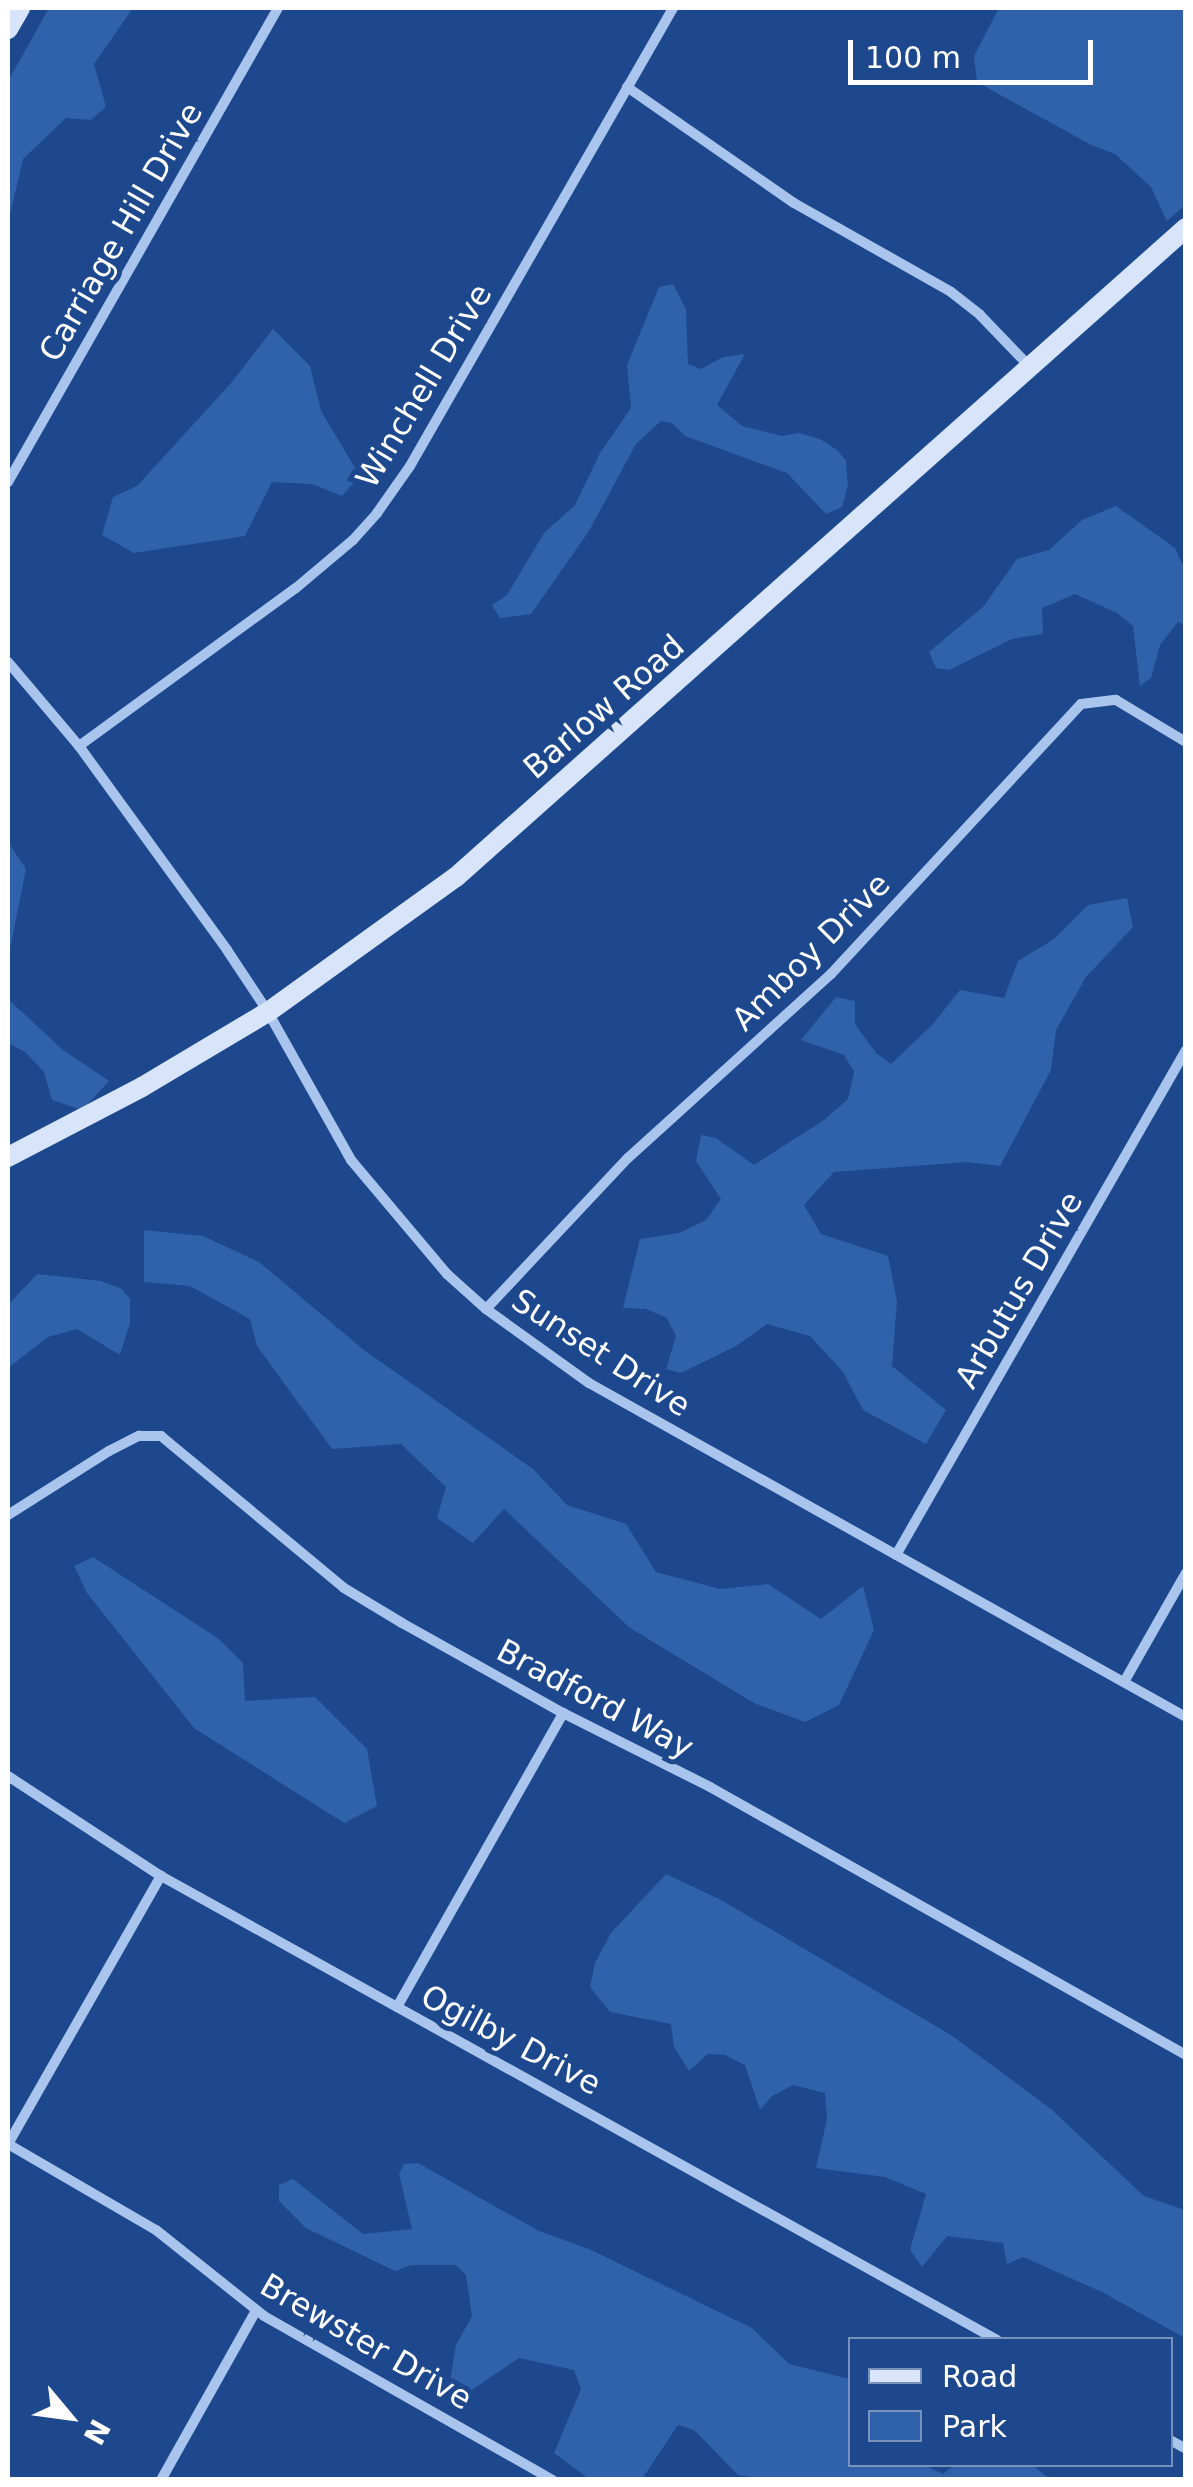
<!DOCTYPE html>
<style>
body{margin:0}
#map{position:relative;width:1193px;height:2487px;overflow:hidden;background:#1d488d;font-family:"DejaVu Sans",sans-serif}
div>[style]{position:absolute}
.green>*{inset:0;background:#3061ab}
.street>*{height:10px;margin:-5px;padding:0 5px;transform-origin:5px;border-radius:5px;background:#aac5ed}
.secondary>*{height:20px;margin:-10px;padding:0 10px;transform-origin:10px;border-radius:10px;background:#d7e4f9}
span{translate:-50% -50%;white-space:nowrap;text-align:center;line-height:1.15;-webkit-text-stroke:10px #1d488d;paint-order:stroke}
.street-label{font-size:32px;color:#fff}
.frame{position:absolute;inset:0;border:10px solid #fff;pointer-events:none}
.legend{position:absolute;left:848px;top:2337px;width:325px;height:130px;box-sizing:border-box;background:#1d488d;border:2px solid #7791bb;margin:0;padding:12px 18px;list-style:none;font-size:30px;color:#fff}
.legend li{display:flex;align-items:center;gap:20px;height:50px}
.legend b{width:50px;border:2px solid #7791bb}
.north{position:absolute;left:20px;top:2367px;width:100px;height:100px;-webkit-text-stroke:8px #1d488d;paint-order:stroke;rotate:119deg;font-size:28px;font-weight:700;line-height:40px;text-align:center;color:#fff}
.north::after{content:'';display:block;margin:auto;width:35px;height:45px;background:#fff;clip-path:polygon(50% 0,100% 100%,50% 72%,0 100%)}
.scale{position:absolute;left:848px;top:40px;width:245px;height:45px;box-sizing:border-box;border:5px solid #fff;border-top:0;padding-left:12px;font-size:30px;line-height:35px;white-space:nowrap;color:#fff;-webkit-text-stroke:8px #1d488d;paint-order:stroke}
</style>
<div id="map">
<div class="green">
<div style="clip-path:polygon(49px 8px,133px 8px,94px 64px,106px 107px,91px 120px,66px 118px,23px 159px,8px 223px,8px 81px)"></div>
<div style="clip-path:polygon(999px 8px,1185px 8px,1185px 205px,1167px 221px,1151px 187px,1115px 154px,1091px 145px,977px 82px,974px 56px)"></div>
<div style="clip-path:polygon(673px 284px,686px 309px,688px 364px,701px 369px,723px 357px,745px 354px,717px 405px,742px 426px,782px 436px,799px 433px,820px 439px,837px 450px,846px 461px,848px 485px,842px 507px,826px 514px,787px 473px,685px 436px,672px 423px,661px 421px,636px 444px,589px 531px,531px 614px,500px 618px,492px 605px,507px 595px,544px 533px,575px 505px,600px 453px,631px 408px,627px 365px,659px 287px)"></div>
<div style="clip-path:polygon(273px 329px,310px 366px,321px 411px,360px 476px,342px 496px,312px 484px,272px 482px,245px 536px,134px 553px,102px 535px,113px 497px,137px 486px,232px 382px)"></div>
<div style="clip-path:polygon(1116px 506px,1175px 548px,1185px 570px,1185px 625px,1178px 622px,1160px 645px,1151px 678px,1140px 686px,1133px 626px,1117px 613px,1075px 594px,1042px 608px,1043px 634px,1012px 639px,949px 670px,936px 668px,929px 652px,983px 607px,1017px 559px,1049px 550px,1082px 520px)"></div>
<div style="clip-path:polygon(8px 842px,26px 869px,8px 959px)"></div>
<div style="clip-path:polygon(1127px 898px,1133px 927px,1086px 977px,1056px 1030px,1051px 1070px,1000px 1166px,968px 1162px,834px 1172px,804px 1205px,821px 1234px,888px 1256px,897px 1301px,892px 1366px,946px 1410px,926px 1444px,863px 1410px,843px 1372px,810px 1336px,767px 1324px,736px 1346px,681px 1373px,666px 1369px,676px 1336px,667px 1318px,646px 1309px,623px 1308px,640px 1239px,679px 1233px,706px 1220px,721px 1199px,696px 1161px,701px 1135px,716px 1138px,754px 1165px,824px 1120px,848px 1099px,854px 1072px,844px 1055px,801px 1040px,836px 997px,855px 1001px,855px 1024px,876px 1053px,891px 1064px,932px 1025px,960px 990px,1004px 998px,1018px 961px,1054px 939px,1088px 905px)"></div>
<div style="clip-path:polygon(8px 999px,63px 1050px,109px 1081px,82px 1110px,52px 1100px,44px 1072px,25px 1052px,8px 1043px)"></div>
<div style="clip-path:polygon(144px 1230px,203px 1236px,259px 1262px,364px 1350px,533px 1469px,567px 1505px,626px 1524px,656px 1572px,720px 1589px,768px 1584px,821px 1619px,863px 1586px,874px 1630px,839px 1705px,805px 1722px,754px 1703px,630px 1628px,504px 1509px,473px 1543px,437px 1518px,446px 1487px,401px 1444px,332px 1449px,257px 1346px,250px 1319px,190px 1286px,144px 1282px)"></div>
<div style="clip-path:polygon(37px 1274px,101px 1281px,122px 1289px,130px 1299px,130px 1323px,120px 1355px,77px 1329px,48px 1337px,8px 1368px,8px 1305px)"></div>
<div style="clip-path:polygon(93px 1557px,219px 1639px,243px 1663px,245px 1701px,315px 1697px,367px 1749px,377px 1806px,344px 1823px,194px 1728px,87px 1593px,74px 1566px)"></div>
<div style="clip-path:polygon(666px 1874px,721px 1900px,951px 2035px,1051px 2109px,1144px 2196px,1185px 2210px,1185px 2338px,1102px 2292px,1023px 2257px,1007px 2264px,1003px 2243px,947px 2236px,922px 2267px,910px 2250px,926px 2194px,885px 2177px,816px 2168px,827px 2119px,825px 2093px,793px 2085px,772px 2096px,760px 2110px,745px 2065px,725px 2055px,708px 2054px,689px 2071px,674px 2047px,671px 2024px,610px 2012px,590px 1987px,595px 1963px,611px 1933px)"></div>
<div style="clip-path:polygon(418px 2163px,539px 2231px,589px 2249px,752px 2328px,789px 2364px,850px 2379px,850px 2464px,924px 2465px,943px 2474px,954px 2465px,1032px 2465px,1050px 2479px,766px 2479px,738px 2475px,694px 2430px,678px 2425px,642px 2479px,589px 2479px,554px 2453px,581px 2389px,574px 2370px,519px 2358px,460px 2398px,449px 2387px,456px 2345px,472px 2316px,466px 2275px,456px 2265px,411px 2265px,395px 2271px,306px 2228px,279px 2201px,279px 2185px,293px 2179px,363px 2234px,412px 2229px,399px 2174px,404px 2164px)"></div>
</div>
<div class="street">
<div style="left:627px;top:87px;width:203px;rotate:34.8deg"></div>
<div style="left:794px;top:203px;width:180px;rotate:29.5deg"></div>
<div style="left:951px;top:292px;width:37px;rotate:38deg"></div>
<div style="left:980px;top:315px;width:74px;rotate:46.1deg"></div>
<div style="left:8px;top:482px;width:546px;rotate:-60.33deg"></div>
<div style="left:8px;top:662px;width:110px;rotate:49.8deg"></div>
<div style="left:79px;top:746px;width:252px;rotate:54deg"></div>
<div style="left:227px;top:950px;width:74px;rotate:56.5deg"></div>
<div style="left:268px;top:1012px;width:170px;rotate:60.7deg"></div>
<div style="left:351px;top:1160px;width:149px;rotate:49.9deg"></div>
<div style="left:447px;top:1274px;width:52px;rotate:41.9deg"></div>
<div style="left:486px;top:1309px;width:127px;rotate:35.7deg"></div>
<div style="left:589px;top:1383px;width:684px;rotate:29.23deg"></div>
<div style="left:79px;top:746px;width:268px;rotate:-36.1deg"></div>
<div style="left:296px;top:588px;width:75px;rotate:-40.1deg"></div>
<div style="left:353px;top:540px;width:36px;rotate:-48deg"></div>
<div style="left:377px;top:513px;width:57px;rotate:-54.9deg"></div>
<div style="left:410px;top:466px;width:528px;rotate:-60.13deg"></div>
<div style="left:486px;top:1309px;width:207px;rotate:-46.8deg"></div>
<div style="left:628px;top:1158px;width:274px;rotate:-42.2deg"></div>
<div style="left:831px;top:974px;width:368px;rotate:-47.2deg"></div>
<div style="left:1081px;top:704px;width:35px;rotate:-7deg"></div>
<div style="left:1116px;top:700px;width:82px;rotate:31deg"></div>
<div style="left:8px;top:1515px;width:120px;rotate:-32.4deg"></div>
<div style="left:109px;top:1451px;width:34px;rotate:-27deg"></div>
<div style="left:139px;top:1436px;width:22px"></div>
<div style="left:161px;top:1436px;width:238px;rotate:39.7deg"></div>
<div style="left:344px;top:1588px;width:68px;rotate:31.1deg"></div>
<div style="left:402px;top:1623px;width:184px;rotate:29.2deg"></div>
<div style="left:563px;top:1713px;width:165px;rotate:26.7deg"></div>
<div style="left:710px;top:1787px;width:546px;rotate:29.38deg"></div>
<div style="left:896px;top:1555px;width:582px;rotate:-60.13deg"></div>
<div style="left:1124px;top:1682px;width:125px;rotate:-60.4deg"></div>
<div style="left:8px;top:1776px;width:183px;rotate:33.2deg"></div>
<div style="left:161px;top:1876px;width:956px;rotate:29.03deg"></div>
<div style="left:397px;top:2007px;width:338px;rotate:-60.5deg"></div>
<div style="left:8px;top:2144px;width:171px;rotate:30.2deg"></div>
<div style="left:156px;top:2230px;width:138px;rotate:38.5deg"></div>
<div style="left:264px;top:2316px;width:332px;rotate:29.6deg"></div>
<div style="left:8px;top:2144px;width:309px;rotate:-60.3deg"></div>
<div style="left:1170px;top:2440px;width:18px;rotate:29deg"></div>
<div style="left:161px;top:2480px;width:194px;rotate:-60.7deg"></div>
</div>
<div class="secondary">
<div style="left:8px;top:29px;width:24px;rotate:-60deg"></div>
<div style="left:8px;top:1157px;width:151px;rotate:-27.6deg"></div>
<div style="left:142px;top:1087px;width:147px;rotate:-30.8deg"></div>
<div style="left:268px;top:1012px;width:231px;rotate:-35.7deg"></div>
<div style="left:456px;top:877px;width:977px;rotate:-41.64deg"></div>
</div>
<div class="street-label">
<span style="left:121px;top:232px;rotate:-60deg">Carriage Hill Drive</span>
<span style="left:424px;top:386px;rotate:-59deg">Winchell Drive</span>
<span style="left:604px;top:707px;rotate:-41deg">Barlow Road</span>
<span style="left:811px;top:952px;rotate:-45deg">Amboy Drive</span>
<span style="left:1019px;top:1290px;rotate:-60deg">Arbutus Drive</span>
<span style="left:601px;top:1353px;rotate:33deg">Sunset Drive</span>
<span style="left:595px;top:1699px;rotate:28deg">Bradford Way</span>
<span style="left:511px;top:2040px;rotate:28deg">Ogilby Drive</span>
<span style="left:366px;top:2342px;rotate:30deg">Brewster Drive</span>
</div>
<div class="frame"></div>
<ul class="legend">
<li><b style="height:12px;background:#d7e4f9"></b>Road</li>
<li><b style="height:28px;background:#3061ab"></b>Park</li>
</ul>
<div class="north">N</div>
<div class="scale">100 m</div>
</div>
